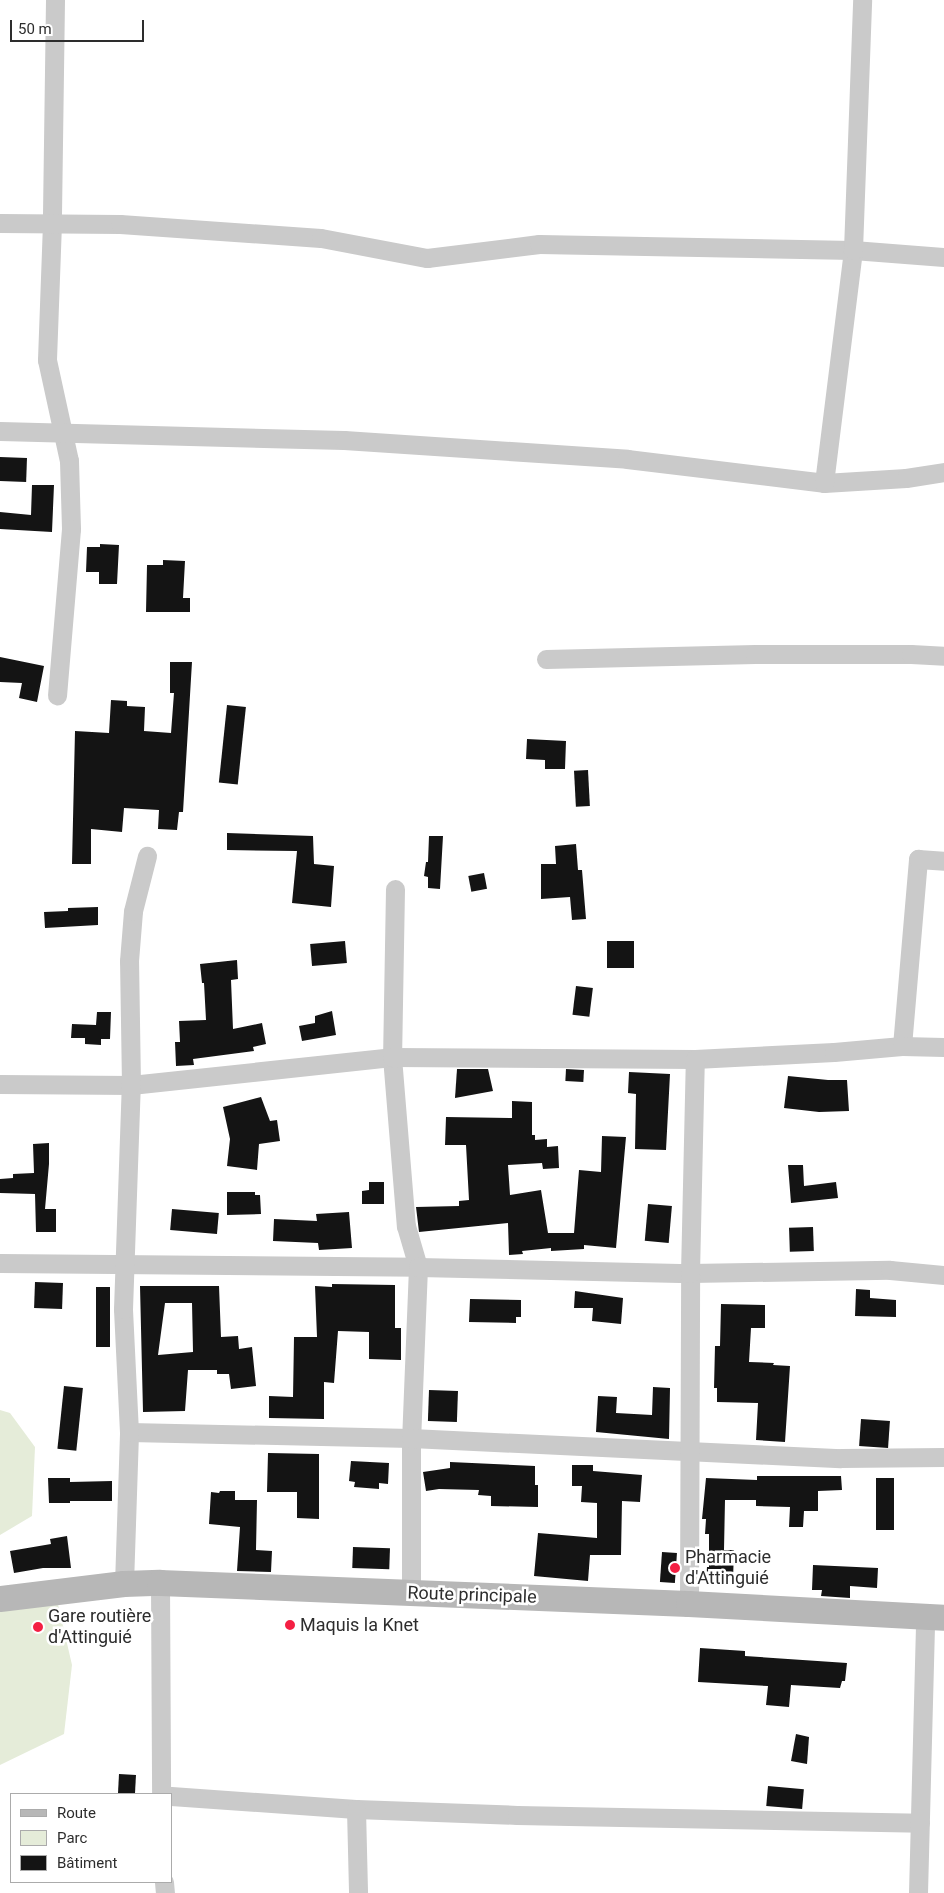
<!DOCTYPE html>
<meta charset="utf-8">
<style>
body{margin:0}
#map{position:relative;width:944px;height:1893px;overflow:hidden;background:#fff;font-family:Roboto,sans-serif}
div>[style]{position:absolute}
.green>*{inset:0;background:#e5ecd9}
.building>*{inset:0;background:#141414;transform-origin:0 0}
.street>*{height:19px;margin:-9.5px;padding:0 9.5px;transform-origin:9.5px;border-radius:9.5px;background:#cacaca}
.secondary>*{height:26px;margin:-13px;padding:0 13px;transform-origin:13px;border-radius:13px;background:#b7b7b7}
.dots>*{width:14px;height:14px;translate:-50% -50%;box-sizing:border-box;border:2px solid #fff;border-radius:50%}
span{translate:-50% -50%;white-space:nowrap;text-align:center;line-height:1.15;-webkit-text-stroke:5px #fff;paint-order:stroke}
.poi-label{font-size:18px;color:#2d2d2d}
.left{translate:0 -50%;text-align:left}
.street-label{font-size:18px;color:#2d2d2d}
.legend{position:absolute;left:10px;top:1793px;width:162px;height:90px;box-sizing:border-box;background:#fff;border:1px solid #ababab;margin:0;padding:6px 9px;list-style:none;font-size:15px;color:#2d2d2d}
.legend li{display:flex;align-items:center;gap:10px;height:25px}
.legend b{width:25px;border:1px solid #ababab}
.scale{position:absolute;left:10px;top:20px;width:134px;height:22px;box-sizing:border-box;border:2px solid #2d2d2d;border-top:0;padding-left:6px;font-size:15px;line-height:18px;white-space:nowrap;color:#2d2d2d;-webkit-text-stroke:4px #fff;paint-order:stroke}
</style>
<div id="map">
<div class="green">
<div style="clip-path:polygon(0 1410px,10px 1413px,35px 1447px,32px 1516px,0 1535px)"></div>
<div style="clip-path:polygon(57px 1600px,72px 1665px,64px 1734px,0 1765px,0 1608px)"></div>
</div>
<div class="building">
<div style="left:0;top:457px;width:27px;height:24px;rotate:2deg"></div>
<div style="clip-path:polygon(32px 485px,54px 485px,52px 532px,0 529px,0 512px,31px 515px)"></div>
<div style="clip-path:polygon(100px 544px,119px 545px,117px 584px,99px 584px,99px 572px,86px 572px,87px 547px,100px 547px)"></div>
<div style="clip-path:polygon(163px 560px,185px 561px,183px 598px,190px 598px,190px 612px,146px 612px,147px 565px,163px 565px)"></div>
<div style="clip-path:polygon(0 657px,44px 666px,37px 702px,19px 698px,22px 683px,0 682px)"></div>
<div style="clip-path:polygon(170px 662px,192px 662px,183px 812px,179px 812px,177px 830px,158px 829px,159px 810px,124px 808px,122px 832px,91px 829px,91px 864px,72px 864px,75px 731px,109px 733px,111px 700px,127px 701px,127px 706px,145px 707px,144px 731px,171px 733px,174px 693px,170px 693px)"></div>
<div style="left:227px;top:705px;width:19px;height:78px;rotate:6deg"></div>
<div style="clip-path:polygon(527px 739px,566px 741px,565px 769px,545px 769px,545px 760px,526px 759px)"></div>
<div style="left:588px;top:770px;width:36px;height:14px;rotate:87deg"></div>
<div style="clip-path:polygon(227px 833px,313px 836px,314px 864px,334px 866px,331px 907px,292px 903px,297px 851px,227px 850px)"></div>
<div style="clip-path:polygon(429px 836px,443px 836px,440px 889px,428px 888px,428px 877px,424px 876px,426px 862px,428px 862px)"></div>
<div style="clip-path:polygon(576px 844px,578px 870px,582px 870px,586px 919px,572px 920px,570px 897px,541px 899px,541px 864px,556px 864px,555px 846px)"></div>
<div style="left:484px;top:873px;width:16px;height:16px;rotate:79deg"></div>
<div style="clip-path:polygon(98px 907px,98px 925px,45px 928px,44px 912px,68px 911px,68px 908px)"></div>
<div style="left:345px;top:941px;width:22px;height:35px;rotate:85deg"></div>
<div style="left:607px;top:941px;width:27px;height:27px"></div>
<div style="clip-path:polygon(237px 960px,238px 979px,231px 980px,233px 1029px,262px 1023px,266px 1044px,253px 1047px,254px 1051px,193px 1059px,194px 1065px,176px 1066px,175px 1042px,180px 1042px,179px 1021px,206px 1020px,204px 983px,202px 983px,200px 964px)"></div>
<div style="left:576px;top:986px;width:17px;height:29px;rotate:7deg"></div>
<div style="clip-path:polygon(332px 1011px,336px 1035px,302px 1041px,299px 1026px,315px 1023px,315px 1016px)"></div>
<div style="clip-path:polygon(97px 1012px,111px 1012px,110px 1039px,101px 1039px,101px 1045px,85px 1044px,85px 1038px,71px 1038px,72px 1024px,96px 1025px)"></div>
<div style="clip-path:polygon(457px 1069px,488px 1069px,493px 1091px,455px 1098px)"></div>
<div style="left:566px;top:1069px;width:18px;height:12px;rotate:3deg"></div>
<div style="clip-path:polygon(629px 1072px,670px 1074px,666px 1150px,635px 1149px,636px 1094px,628px 1093px)"></div>
<div style="clip-path:polygon(788px 1076px,828px 1080px,847px 1080px,849px 1111px,819px 1112px,784px 1108px)"></div>
<div style="clip-path:polygon(261px 1097px,270px 1121px,277px 1120px,280px 1141px,259px 1144px,257px 1170px,227px 1166px,230px 1139px,223px 1107px)"></div>
<div style="clip-path:polygon(512px 1101px,532px 1102px,532px 1135px,535px 1135px,535px 1140px,547px 1139px,547px 1147px,558px 1146px,559px 1168px,543px 1169px,542px 1163px,508px 1165px,510px 1195px,541px 1190px,548px 1233px,574px 1233px,579px 1170px,601px 1172px,602px 1136px,626px 1137px,616px 1248px,584px 1245px,584px 1249px,551px 1251px,551px 1248px,522px 1251px,523px 1254px,509px 1255px,508px 1223px,419px 1232px,416px 1207px,459px 1206px,459px 1201px,469px 1200px,466px 1145px,445px 1145px,446px 1117px,512px 1118px)"></div>
<div style="clip-path:polygon(49px 1143px,49px 1164px,45px 1209px,56px 1209px,56px 1232px,36px 1232px,35px 1194px,0 1193px,0 1179px,13px 1178px,13px 1174px,34px 1173px,33px 1144px)"></div>
<div style="clip-path:polygon(788px 1165px,803px 1165px,804px 1186px,836px 1182px,838px 1198px,791px 1203px)"></div>
<div style="clip-path:polygon(369px 1182px,384px 1182px,384px 1204px,362px 1204px,362px 1191px,369px 1190px)"></div>
<div style="clip-path:polygon(227px 1192px,255px 1192px,255px 1195px,260px 1195px,261px 1214px,227px 1215px)"></div>
<div style="left:648px;top:1204px;width:24px;height:37px;rotate:5deg"></div>
<div style="left:172px;top:1209px;width:47px;height:21px;rotate:5deg"></div>
<div style="clip-path:polygon(349px 1212px,352px 1248px,319px 1250px,318px 1243px,273px 1241px,274px 1219px,317px 1221px,316px 1214px)"></div>
<div style="left:813px;top:1227px;width:24px;height:24px;rotate:88deg"></div>
<div style="left:35px;top:1282px;width:28px;height:26px;rotate:2deg"></div>
<div style="clip-path:polygon(332px 1284px,395px 1285px,395px 1328px,401px 1328px,401px 1360px,369px 1359px,369px 1332px,338px 1331px,334px 1383px,324px 1382px,324px 1419px,269px 1418px,269px 1396px,293px 1397px,294px 1337px,317px 1337px,315px 1286px,332px 1287px)"></div>
<div style="clip-path:polygon(evenodd,140px 1286px,219px 1286px,221px 1337px,238px 1336px,239px 1349px,252px 1347px,256px 1386px,231px 1389px,229px 1374px,217px 1374px,217px 1370px,188px 1370px,185px 1411px,143px 1412px,140px 1286px,165px 1303px,192px 1303px,193px 1352px,158px 1355px,165px 1303px)"></div>
<div style="left:96px;top:1287px;width:14px;height:60px"></div>
<div style="clip-path:polygon(856px 1289px,870px 1290px,870px 1298px,896px 1300px,896px 1317px,855px 1316px)"></div>
<div style="clip-path:polygon(575px 1291px,623px 1298px,621px 1324px,592px 1321px,593px 1308px,574px 1308px)"></div>
<div style="clip-path:polygon(470px 1299px,521px 1300px,521px 1317px,516px 1317px,516px 1323px,469px 1322px)"></div>
<div style="clip-path:polygon(721px 1304px,765px 1305px,765px 1328px,751px 1328px,749px 1362px,774px 1363px,773px 1365px,790px 1366px,785px 1442px,756px 1440px,758px 1403px,717px 1402px,717px 1388px,714px 1388px,715px 1346px,720px 1346px)"></div>
<div style="left:64px;top:1386px;width:19px;height:63px;rotate:6deg"></div>
<div style="clip-path:polygon(653px 1387px,670px 1388px,669px 1439px,596px 1432px,598px 1396px,617px 1397px,616px 1413px,652px 1415px)"></div>
<div style="left:429px;top:1390px;width:29px;height:31px;rotate:2deg"></div>
<div style="left:861px;top:1419px;width:29px;height:27px;rotate:4deg"></div>
<div style="clip-path:polygon(268px 1453px,319px 1454px,319px 1519px,297px 1518px,297px 1492px,267px 1492px)"></div>
<div style="clip-path:polygon(351px 1461px,389px 1463px,388px 1484px,379px 1483px,379px 1489px,354px 1487px,355px 1482px,349px 1481px)"></div>
<div style="clip-path:polygon(450px 1462px,535px 1466px,535px 1485px,538px 1485px,538px 1507px,491px 1506px,491px 1496px,478px 1495px,479px 1490px,439px 1489px,426px 1491px,423px 1472px,450px 1468px)"></div>
<div style="clip-path:polygon(572px 1465px,593px 1465px,593px 1471px,642px 1475px,640px 1502px,622px 1501px,621px 1555px,590px 1555px,588px 1581px,534px 1576px,538px 1533px,597px 1538px,597px 1503px,581px 1502px,582px 1486px,572px 1486px)"></div>
<div style="clip-path:polygon(757px 1476px,841px 1476px,842px 1490px,818px 1491px,818px 1511px,804px 1511px,803px 1527px,789px 1527px,790px 1507px,756px 1506px,756px 1500px,725px 1500px,724px 1550px,734px 1550px,733px 1580px,706px 1581px,707px 1567px,709px 1567px,709px 1534px,705px 1534px,706px 1519px,702px 1519px,706px 1478px,757px 1480px)"></div>
<div style="clip-path:polygon(48px 1478px,70px 1478px,70px 1482px,112px 1481px,112px 1501px,70px 1501px,70px 1503px,49px 1503px)"></div>
<div style="left:876px;top:1478px;width:18px;height:52px"></div>
<div style="clip-path:polygon(220px 1491px,235px 1491px,235px 1500px,257px 1500px,256px 1550px,272px 1551px,271px 1572px,237px 1571px,240px 1527px,209px 1524px,211px 1492px,219px 1493px)"></div>
<div style="clip-path:polygon(67px 1536px,71px 1568px,43px 1568px,14px 1573px,10px 1551px,51px 1544px,50px 1539px)"></div>
<div style="left:353px;top:1547px;width:37px;height:21px;rotate:2deg"></div>
<div style="left:662px;top:1552px;width:15px;height:30px;rotate:4deg"></div>
<div style="clip-path:polygon(813px 1565px,878px 1568px,877px 1588px,850px 1586px,850px 1598px,821px 1596px,822px 1590px,812px 1590px)"></div>
<div style="clip-path:polygon(700px 1648px,745px 1651px,745px 1656px,847px 1663px,845px 1681px,842px 1681px,840px 1688px,791px 1685px,789px 1707px,766px 1705px,768px 1686px,698px 1682px)"></div>
<div style="clip-path:polygon(796px 1734px,809px 1737px,807px 1764px,791px 1761px)"></div>
<div style="left:119px;top:1774px;width:17px;height:20px;rotate:3deg"></div>
<div style="left:768px;top:1786px;width:36px;height:20px;rotate:5deg"></div>
</div>
<div class="street">
<div style="left:55px;top:0;width:223px;rotate:90.8deg"></div>
<div style="left:52px;top:223px;width:137px;rotate:92.1deg"></div>
<div style="left:47px;top:360px;width:103px;rotate:77.7deg"></div>
<div style="left:69px;top:461px;width:68px;rotate:88.3deg"></div>
<div style="left:71px;top:529px;width:167px;rotate:94.8deg"></div>
<div style="left:0;top:223px;width:120px;rotate:0.5deg"></div>
<div style="left:120px;top:224px;width:201px;rotate:4deg"></div>
<div style="left:321px;top:238px;width:108px;rotate:10.7deg"></div>
<div style="left:427px;top:258px;width:113px;rotate:-7.1deg"></div>
<div style="left:539px;top:244px;width:314px;rotate:1.1deg"></div>
<div style="left:853px;top:250px;width:91px;rotate:4.4deg"></div>
<div style="left:0;top:431px;width:344px;rotate:1.5deg"></div>
<div style="left:344px;top:440px;width:284px;rotate:3.8deg"></div>
<div style="left:627px;top:459px;width:198px;rotate:6.9deg"></div>
<div style="left:824px;top:483px;width:82px;rotate:-3.5deg"></div>
<div style="left:906px;top:478px;width:38px;rotate:-9deg"></div>
<div style="left:824px;top:483px;width:235px;rotate:-82.9deg"></div>
<div style="left:853px;top:250px;width:250px;rotate:-87.9deg"></div>
<div style="left:546px;top:659px;width:209px;rotate:-1.4deg"></div>
<div style="left:755px;top:654px;width:156px"></div>
<div style="left:911px;top:654px;width:33px;rotate:3deg"></div>
<div style="left:395px;top:889px;width:168px;rotate:91deg"></div>
<div style="left:392px;top:1057px;width:170px;rotate:85.3deg"></div>
<div style="left:406px;top:1226px;width:43px;rotate:73.7deg"></div>
<div style="left:418px;top:1267px;width:171px;rotate:92.3deg"></div>
<div style="left:411px;top:1438px;width:155px;rotate:90deg"></div>
<div style="left:902px;top:1046px;width:188px;rotate:-85.1deg"></div>
<div style="left:918px;top:859px;width:26px;rotate:4deg"></div>
<div style="left:0;top:1084px;width:131px;rotate:0.4deg"></div>
<div style="left:131px;top:1085px;width:262px;rotate:-6.1deg"></div>
<div style="left:392px;top:1057px;width:303px;rotate:0.4deg"></div>
<div style="left:695px;top:1059px;width:139px;rotate:-2.9deg"></div>
<div style="left:834px;top:1052px;width:68px;rotate:-5deg"></div>
<div style="left:902px;top:1046px;width:42px;rotate:1.4deg"></div>
<div style="left:0;top:1263px;width:418px;rotate:0.5deg"></div>
<div style="left:418px;top:1267px;width:272px;rotate:1.3deg"></div>
<div style="left:690px;top:1273px;width:200px;rotate:-0.9deg"></div>
<div style="left:890px;top:1270px;width:54px;rotate:5.3deg"></div>
<div style="left:129px;top:1432px;width:282px;rotate:1.2deg"></div>
<div style="left:411px;top:1438px;width:430px;rotate:2.7deg"></div>
<div style="left:841px;top:1458px;width:103px;rotate:-0.6deg"></div>
<div style="left:160px;top:1583px;width:211px;rotate:89.7deg"></div>
<div style="left:124px;top:1584px;width:152px;rotate:-88.1deg"></div>
<div style="left:129px;top:1432px;width:123px;rotate:-92.8deg"></div>
<div style="left:123px;top:1309px;width:224px;rotate:-88deg"></div>
<div style="left:131px;top:1085px;width:124px;rotate:-90.9deg"></div>
<div style="left:129px;top:961px;width:50px;rotate:-85.4deg"></div>
<div style="left:133px;top:911px;width:57px;rotate:-75.7deg"></div>
<div style="left:689px;top:1604px;width:331px;rotate:-89.8deg"></div>
<div style="left:690px;top:1273px;width:214px;rotate:-88.7deg"></div>
<div style="left:171px;top:1796px;width:185px;rotate:4deg"></div>
<div style="left:356px;top:1809px;width:161px;rotate:2.1deg"></div>
<div style="left:517px;top:1815px;width:403px;rotate:1.1deg"></div>
<div style="left:356px;top:1809px;width:84px;rotate:88.6deg"></div>
<div style="left:164px;top:1882px;width:11px;rotate:85deg"></div>
<div style="left:918px;top:1893px;width:276px;rotate:-88.5deg"></div>
</div>
<div class="secondary">
<div style="left:0;top:1599px;width:125px;rotate:-6.9deg"></div>
<div style="left:124px;top:1584px;width:36px;rotate:-2deg"></div>
<div style="left:160px;top:1583px;width:529px;rotate:2.27deg"></div>
<div style="left:689px;top:1604px;width:255px;rotate:3.1deg"></div>
</div>
<div class="dots">
<div style="left:675px;top:1568px;background:#f41f43"></div>
<div style="left:290px;top:1625px;background:#f41f43"></div>
<div style="left:38px;top:1627px;background:#f41f43"></div>
</div>
<div class="poi-label">
<span class="left" style="left:685px;top:1568px">Pharmacie<br>d'Attinguié</span>
<span class="left" style="left:48px;top:1627px">Gare routière<br>d'Attinguié</span>
<span class="left" style="left:300px;top:1625px">Maquis la Knet</span>
</div>
<div class="street-label">
<span style="left:472px;top:1595px;rotate:2deg">Route principale</span>
</div>
<ul class="legend">
<li><b style="height:6px;background:#b7b7b7"></b>Route</li>
<li><b style="height:14px;background:#e5ecd9"></b>Parc</li>
<li><b style="height:14px;background:#141414"></b>Bâtiment</li>
</ul>
<div class="scale">50 m</div>
</div>
